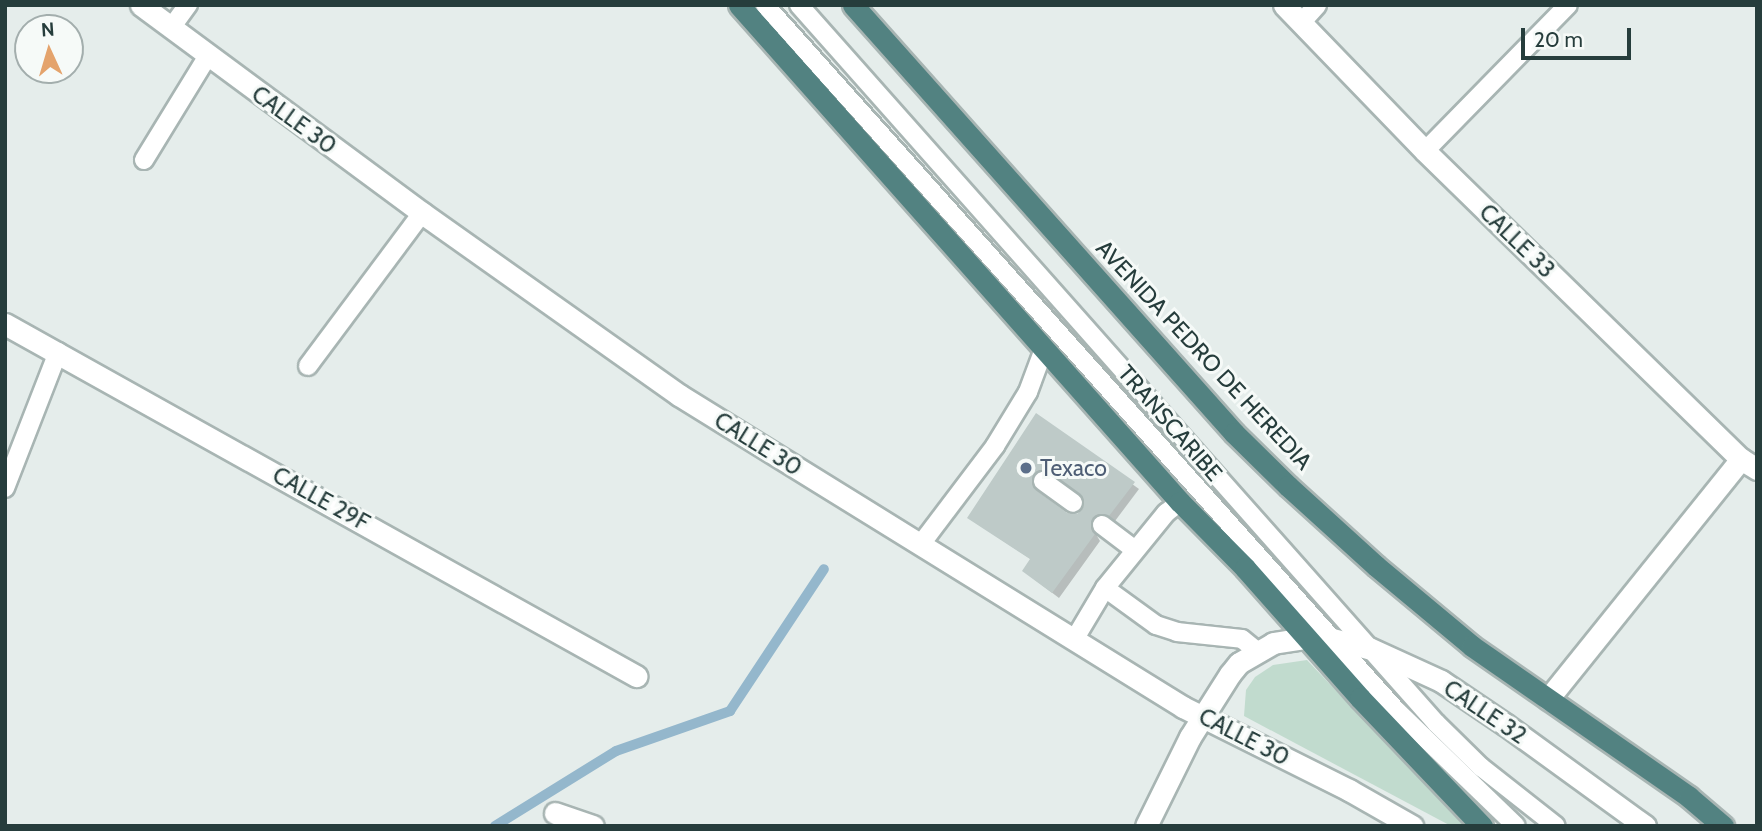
<!DOCTYPE html>
<style>
body{margin:0}
#map{position:relative;width:1762px;height:831px;overflow:hidden;background:#e5edeb;font-family:Cabin,sans-serif}
div>[style]{position:absolute}
.green>*{inset:0;background:#c1dbce}
.shadow>*{inset:0;background:#0003}
.stream>*{height:10px;margin:-5px;padding:0 5px;transform-origin:5px;border-radius:5px;background:#94b7cc}
.building>*{inset:0;background:#becac8}
.roads{filter:drop-shadow(2px 0 #a8b5b3) drop-shadow(-2px 0 #a8b5b3) drop-shadow(0 2px #a8b5b3) drop-shadow(0 -2px #a8b5b3)}
.service>*{height:18px;margin:-9px;padding:0 9px;transform-origin:9px;border-radius:9px;background:#fff}
.minor>*{height:21px;margin:-10.5px;padding:0 10.5px;transform-origin:10.5px;border-radius:10.5px;background:#fff}
.tertiary>*{height:21px;margin:-10.5px;padding:0 10.5px;transform-origin:10.5px;border-radius:10.5px;background:#fff}
.secondary>*{height:21px;margin:-10.5px;padding:0 10.5px;transform-origin:10.5px;border-radius:10.5px;background:#fff}
.trunk>*{height:21px;margin:-10.5px;padding:0 10.5px;transform-origin:10.5px;border-radius:10.5px;background:#528281}
.dots>*{width:19px;height:19px;translate:-50% -50%;box-sizing:border-box;border:4px solid #f6faf8;border-radius:50%}
span{translate:-50% -50%;white-space:nowrap;text-align:center;line-height:1.15;-webkit-text-stroke:6px #f6faf8;paint-order:stroke}
.street-label{font-size:23px;color:#263d3c}
.service-label{font-size:23px;color:#4e5e75}
.left{translate:0 -50%;text-align:left}
.frame{position:absolute;inset:0;border:7px solid #263d3c;pointer-events:none}
.north{position:absolute;left:14px;top:14px;width:70px;height:70px;box-sizing:border-box;background:#f6faf8;border:2px solid #a3aead;border-radius:50%;rotate:356deg;font-size:19px;font-weight:700;line-height:28px;text-align:center;color:#263d3c}
.north::after{content:'';display:block;margin:auto;width:24px;height:32px;background:#e4a36c;clip-path:polygon(50% 0,100% 100%,50% 72%,0 100%)}
.scale{position:absolute;left:1521px;top:28px;width:110px;height:32px;box-sizing:border-box;border:4px solid #263d3c;border-top:0;padding-left:9px;font-size:21px;line-height:24px;white-space:nowrap;color:#263d3c;-webkit-text-stroke:5px #f6faf8;paint-order:stroke}
</style>
<div id="map">
<div class="green">
<div style="clip-path:polygon(1307px 660px,1464px 826px,1451px 826px,1244px 716px,1246px 690px,1255px 677px,1273px 665px)"></div>
</div>
<div class="shadow">
<div style="clip-path:polygon(evenodd,1037px 415px,1139px 489px,1115px 521px,1105px 520px,1098px 525px,1097px 536px,1100px 541px,1059px 598px,1030px 576px,1032px 560px,969px 518px,1037px 415px,1046px 476px,1057px 477px,1085px 500px,1086px 505px,1079px 515px,1066px 514px,1038px 493px,1039px 481px,1046px 476px)"></div>
</div>
<div class="stream">
<div style="left:495px;top:826px;width:142px;rotate:-31.8deg"></div>
<div style="left:616px;top:751px;width:121px;rotate:-19.3deg"></div>
<div style="left:730px;top:711px;width:170px;rotate:-56.5deg"></div>
</div>
<div class="building">
<div style="clip-path:polygon(evenodd,1036px 413px,1135px 482px,1109px 516px,1098px 514px,1093px 519px,1091px 529px,1095px 534px,1052px 593px,1022px 571px,1030px 559px,967px 518px,1036px 413px,1039px 470px,1050px 472px,1080px 494px,1084px 504px,1082px 510px,1077px 514px,1067px 513px,1036px 490px,1032px 479px,1039px 470px)"></div>
</div>
<div class="roads">
<div class="service">
<div style="left:765px;top:5px;width:948px;rotate:48.17deg"></div>
<div style="left:1397px;top:711px;width:165px;rotate:44deg"></div>
<div style="left:799px;top:5px;width:960px;rotate:48.42deg"></div>
<div style="left:1436px;top:723px;width:63px;rotate:44.4deg"></div>
<div style="left:1481px;top:767px;width:95px;rotate:38.2deg"></div>
<div style="left:1301px;top:23px;width:24px;rotate:-48deg"></div>
<div style="left:171px;top:28px;width:29px;rotate:-54deg"></div>
<div style="left:1425px;top:151px;width:204px;rotate:-45.6deg"></div>
<div style="left:144px;top:160px;width:121px;rotate:-58.5deg"></div>
<div style="left:308px;top:366px;width:191px;rotate:-53.3deg"></div>
<div style="left:1043px;top:481px;width:37px;rotate:36deg"></div>
<div style="left:5px;top:488px;width:146px;rotate:-68.7deg"></div>
<div style="left:1102px;top:525px;width:41px;rotate:37.1deg"></div>
<div style="left:921px;top:544px;width:123px;rotate:-52.9deg"></div>
<div style="left:995px;top:446px;width:63px;rotate:-58.6deg"></div>
<div style="left:1028px;top:392px;width:46px;rotate:-69.6deg"></div>
<div style="left:1105px;top:588px;width:63px;rotate:36deg"></div>
<div style="left:1156px;top:625px;width:22px;rotate:18deg"></div>
<div style="left:1177px;top:632px;width:65px;rotate:6.1deg"></div>
<div style="left:1242px;top:639px;width:19px;rotate:39deg"></div>
<div style="left:1074px;top:640px;width:61px;rotate:-59.2deg"></div>
<div style="left:1105px;top:588px;width:97px;rotate:-50.9deg"></div>
<div style="left:1166px;top:513px;width:18px;rotate:-38deg"></div>
</div>
<div class="minor">
<div style="left:5px;top:324px;width:723px;rotate:29.15deg"></div>
<div style="left:1548px;top:699px;width:308px;rotate:-51.2deg"></div>
<div style="left:555px;top:813px;width:40px;rotate:18.9deg"></div>
</div>
<div class="tertiary">
<div style="left:1284px;top:5px;width:203px;rotate:46deg"></div>
<div style="left:1425px;top:151px;width:441px;rotate:44.3deg"></div>
<div style="left:1741px;top:459px;width:19px;rotate:32deg"></div>
<div style="left:1146px;top:826px;width:99px;rotate:-63.7deg"></div>
<div style="left:1190px;top:737px;width:75px;rotate:-57.6deg"></div>
<div style="left:1230px;top:674px;width:14px;rotate:-51deg"></div>
<div style="left:1239px;top:663px;width:39px;rotate:-30deg"></div>
<div style="left:1273px;top:643px;width:33px;rotate:-9deg"></div>
<div style="left:1306px;top:638px;width:26px;rotate:2deg"></div>
<div style="left:1332px;top:639px;width:38px;rotate:14deg"></div>
<div style="left:1369px;top:648px;width:79px;rotate:24.6deg"></div>
<div style="left:1441px;top:681px;width:78px;rotate:34.1deg"></div>
<div style="left:1506px;top:725px;width:172px;rotate:36deg"></div>
</div>
<div class="secondary">
<div style="left:141px;top:5px;width:350px;rotate:36.5deg"></div>
<div style="left:422px;top:213px;width:315px;rotate:35.3deg"></div>
<div style="left:679px;top:395px;width:593px;rotate:31.76deg"></div>
<div style="left:1183px;top:707px;width:186px;rotate:26.6deg"></div>
<div style="left:1349px;top:790px;width:73px;rotate:29.7deg"></div>
</div>
<div class="trunk">
<div style="left:739px;top:5px;width:664px;rotate:48.42deg"></div>
<div style="left:1180px;top:502px;width:93px;rotate:45.4deg"></div>
<div style="left:1245px;top:568px;width:174px;rotate:48.5deg"></div>
<div style="left:1360px;top:698px;width:177px;rotate:46.4deg"></div>
<div style="left:853px;top:5px;width:573px;rotate:48.32deg"></div>
<div style="left:1234px;top:433px;width:76px;rotate:44.5deg"></div>
<div style="left:1288px;top:486px;width:119px;rotate:42.3deg"></div>
<div style="left:1376px;top:566px;width:125px;rotate:39.8deg"></div>
<div style="left:1472px;top:646px;width:264px;rotate:34.8deg"></div>
<div style="left:1689px;top:797px;width:45px;rotate:40.5deg"></div>
</div>
</div>
<div class="dots">
<div style="left:1026px;top:468px;background:#5c6f8a"></div>
</div>
<div class="street-label">
<span style="left:294px;top:120px;rotate:36deg">CALLE 30</span>
<span style="left:1517px;top:241px;rotate:44deg">CALLE 33</span>
<span style="left:1204px;top:355px;rotate:47deg">AVENIDA PEDRO DE HEREDIA</span>
<span style="left:1170px;top:423px;rotate:49deg">TRANSCARIBE</span>
<span style="left:758px;top:444px;rotate:32deg">CALLE 30</span>
<span style="left:321px;top:499px;rotate:29deg">CALLE 29F</span>
<span style="left:1485px;top:712px;rotate:34deg">CALLE 32</span>
<span style="left:1244px;top:737px;rotate:27deg">CALLE 30</span>
</div>
<div class="service-label">
<span class="left" style="left:1040px;top:468px">Texaco</span>
</div>
<div class="frame"></div>
<div class="north">N</div>
<div class="scale">20 m</div>
</div>
